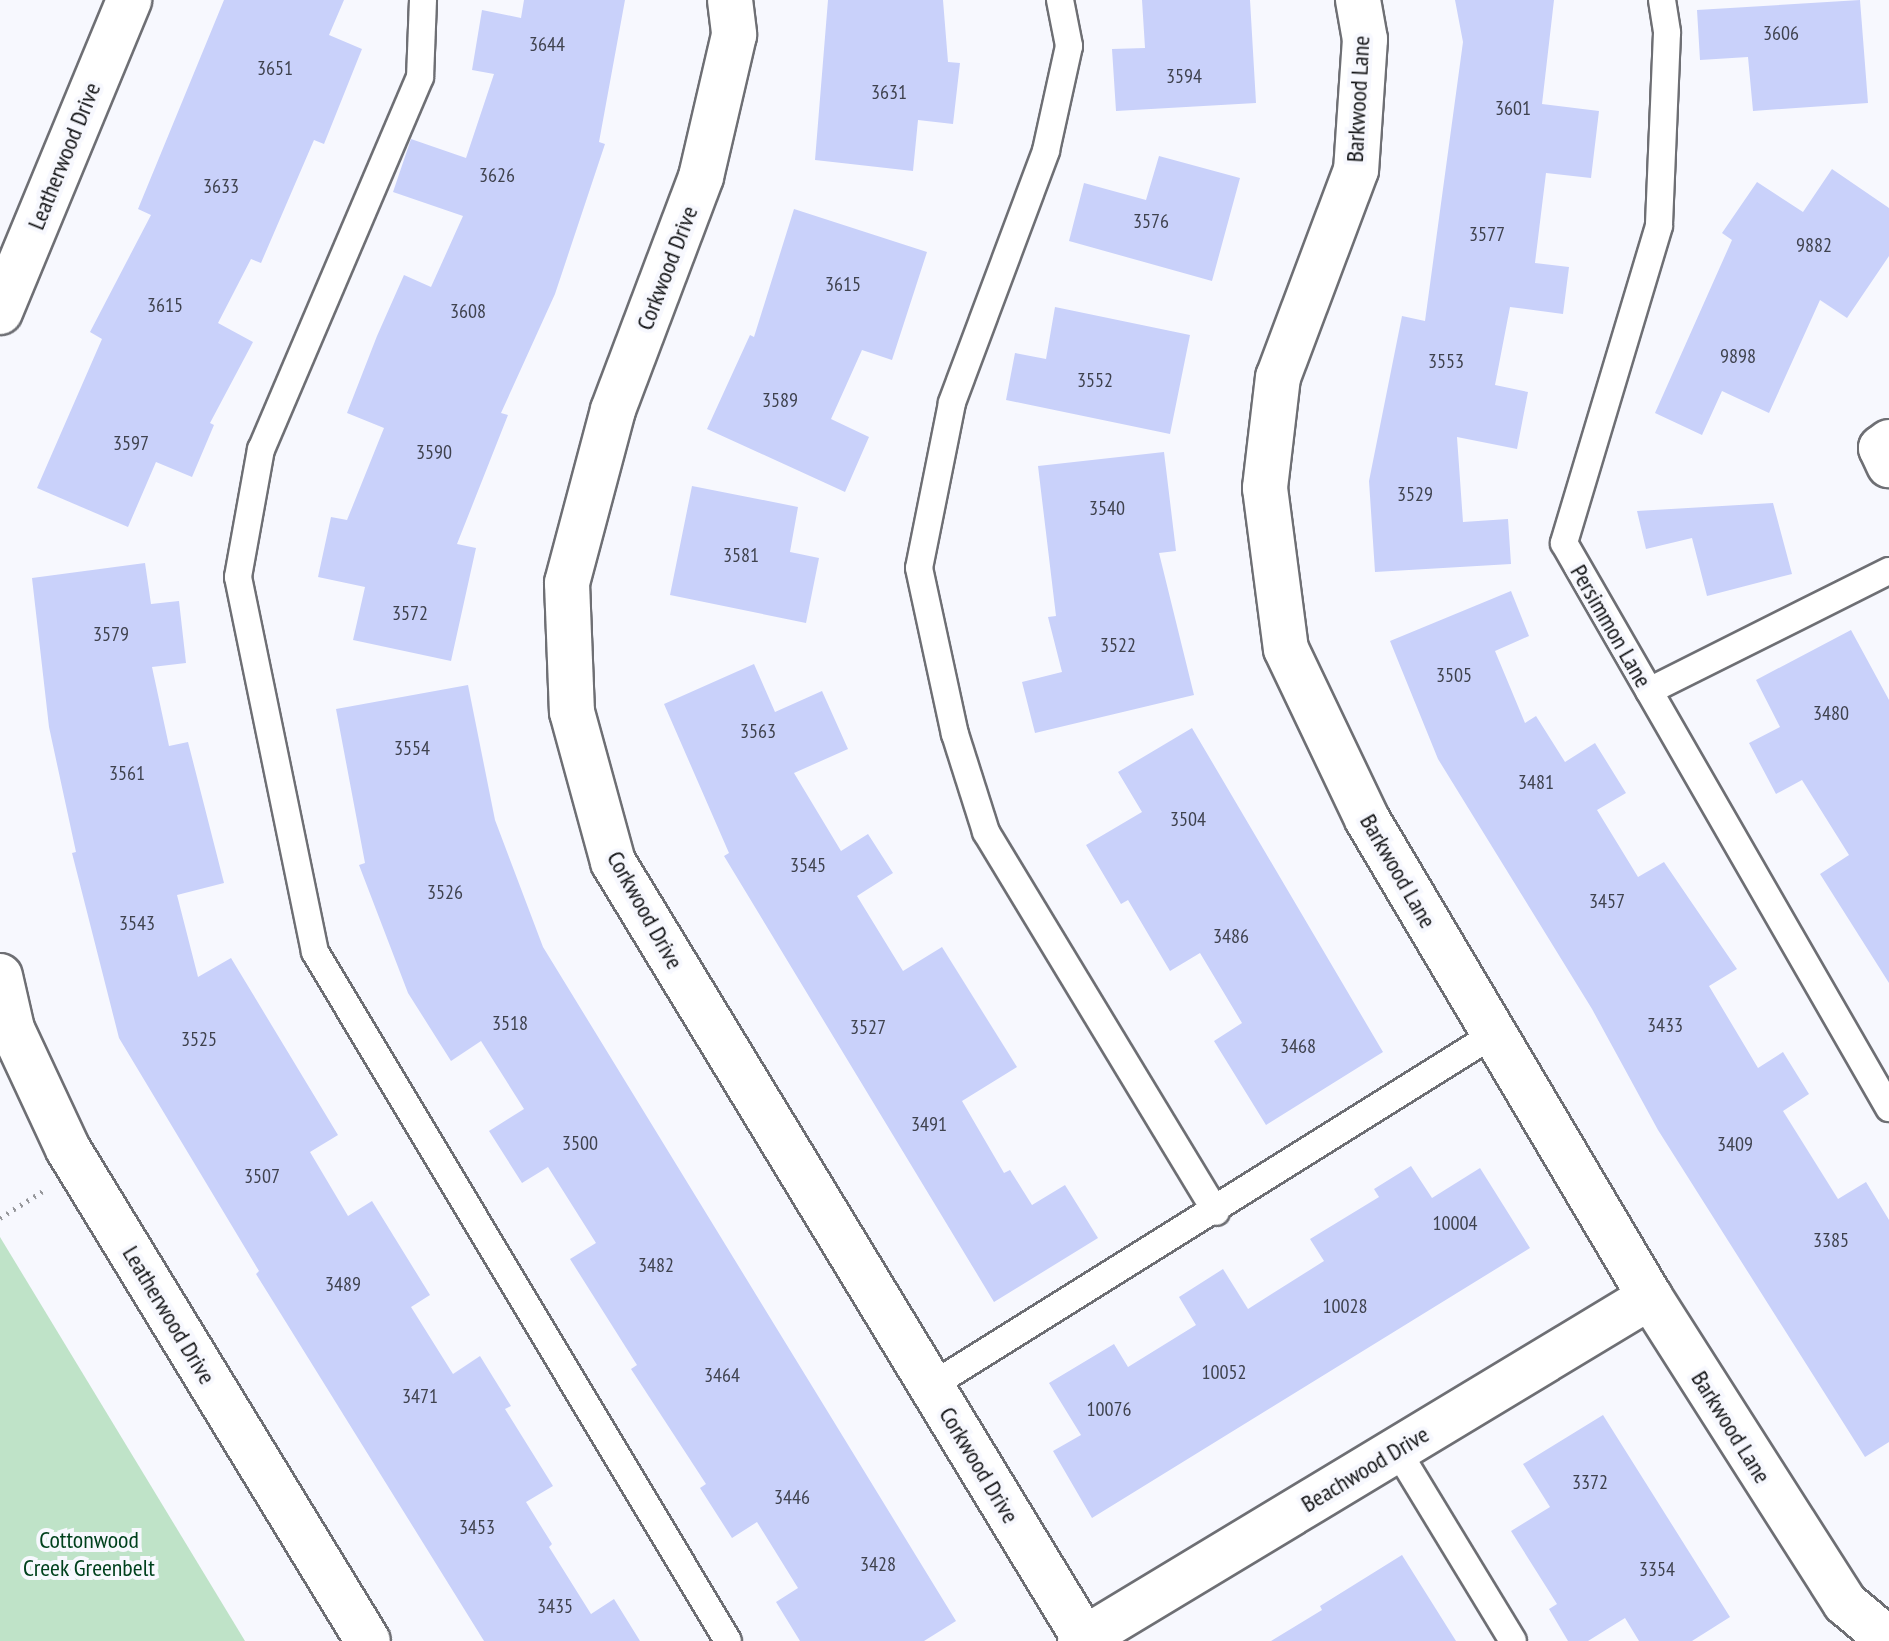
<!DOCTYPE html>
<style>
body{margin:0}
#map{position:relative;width:1889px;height:1641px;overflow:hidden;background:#f7f8fe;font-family:"PT Sans Narrow",sans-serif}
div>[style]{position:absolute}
.green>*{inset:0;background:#bfe3c8}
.building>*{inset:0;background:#c9d1fa}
.path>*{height:5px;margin-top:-2.5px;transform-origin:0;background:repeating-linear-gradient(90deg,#97989c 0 2px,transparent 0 8px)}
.roads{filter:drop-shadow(2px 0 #6e6f74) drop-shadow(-2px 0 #6e6f74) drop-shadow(0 2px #6e6f74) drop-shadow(0 -2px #6e6f74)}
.service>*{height:26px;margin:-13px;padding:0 13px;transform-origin:13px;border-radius:13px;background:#fff}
.minor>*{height:44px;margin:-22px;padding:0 22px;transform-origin:22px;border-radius:22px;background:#fff}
span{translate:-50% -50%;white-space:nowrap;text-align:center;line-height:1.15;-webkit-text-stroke:8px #f7f8fe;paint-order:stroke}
.number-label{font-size:20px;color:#3f424e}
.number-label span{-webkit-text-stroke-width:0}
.street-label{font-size:24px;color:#111214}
.park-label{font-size:24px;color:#00411d}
</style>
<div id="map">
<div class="green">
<div style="clip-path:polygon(0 1237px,245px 1641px,0 1641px)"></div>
</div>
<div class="building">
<div style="clip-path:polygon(224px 0,344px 0,329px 35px,362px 49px,324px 144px,314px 140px,261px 263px,251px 259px,218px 323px,253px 342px,210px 423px,214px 425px,192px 477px,156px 462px,128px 527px,37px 488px,102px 339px,90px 332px,151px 215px,138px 209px)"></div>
<div style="clip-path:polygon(524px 0,625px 0,599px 142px,605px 144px,555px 294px,501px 413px,508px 415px,457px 544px,476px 548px,451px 661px,353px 640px,365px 587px,318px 577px,331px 517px,347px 520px,384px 428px,347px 413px,377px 336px,404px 275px,431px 287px,463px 216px,393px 192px,411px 139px,466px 158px,494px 74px,472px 70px,482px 10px,521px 18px)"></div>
<div style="clip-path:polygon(828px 0,943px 0,948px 62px,960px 63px,953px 124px,918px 120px,913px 171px,815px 160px)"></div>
<div style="clip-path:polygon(1142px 0,1250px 0,1256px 103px,1116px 111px,1112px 49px,1145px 48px)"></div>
<div style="clip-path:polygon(1455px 0,1554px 0,1542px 104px,1599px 111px,1591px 178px,1546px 173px,1535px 263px,1569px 267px,1563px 314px,1510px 307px,1495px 385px,1528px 392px,1517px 449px,1457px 437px,1463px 522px,1508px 519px,1511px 564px,1375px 572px,1369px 481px,1402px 316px,1425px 321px,1463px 42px)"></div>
<div style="clip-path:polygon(1860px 0,1868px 103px,1753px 111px,1748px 57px,1700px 60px,1697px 10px)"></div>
<div style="clip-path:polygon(1159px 156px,1240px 178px,1212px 281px,1069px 241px,1084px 183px,1146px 200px)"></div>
<div style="clip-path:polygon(1832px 169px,1889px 208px,1889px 256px,1847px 318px,1820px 300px,1769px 413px,1722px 391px,1702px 435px,1655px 413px,1732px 240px,1722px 233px,1757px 182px,1803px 212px)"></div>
<div style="clip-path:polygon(794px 209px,927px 252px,892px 360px,862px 350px,831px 419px,869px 437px,845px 492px,707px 429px,750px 335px,754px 337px)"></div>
<div style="clip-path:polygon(1055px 307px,1190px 335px,1170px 434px,1006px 400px,1015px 353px,1046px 359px)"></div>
<div style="clip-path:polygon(1164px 452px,1176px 551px,1159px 553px,1194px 695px,1035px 733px,1022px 682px,1062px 672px,1048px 617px,1056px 616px,1038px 466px)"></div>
<div style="clip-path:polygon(692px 486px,798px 507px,790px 552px,819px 558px,806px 623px,670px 595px)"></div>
<div style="clip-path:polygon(1773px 503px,1792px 574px,1707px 596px,1692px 538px,1646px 549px,1637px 511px)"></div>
<div style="clip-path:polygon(145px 563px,151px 604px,179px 601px,186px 663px,152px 667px,169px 746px,188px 742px,224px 883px,177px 895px,198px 977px,231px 958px,338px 1135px,310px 1152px,348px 1216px,372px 1201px,430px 1295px,411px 1307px,453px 1374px,480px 1356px,511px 1406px,505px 1409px,553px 1486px,526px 1502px,552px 1544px,549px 1547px,591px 1614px,614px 1599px,640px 1641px,484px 1641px,256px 1274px,259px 1271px,119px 1038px,72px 853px,76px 852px,49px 727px,32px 578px)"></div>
<div style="clip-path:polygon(1511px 591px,1529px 636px,1495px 651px,1525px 723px,1536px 716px,1565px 762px,1595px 743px,1626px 793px,1597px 810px,1638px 877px,1664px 862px,1737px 969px,1709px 986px,1758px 1068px,1783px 1052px,1809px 1094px,1783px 1111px,1838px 1199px,1866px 1182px,1889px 1220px,1889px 1442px,1865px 1457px,1658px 1130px,1592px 1009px,1438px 759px,1390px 641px)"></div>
<div style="clip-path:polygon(1851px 630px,1889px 700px,1889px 983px,1820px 874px,1849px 855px,1802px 780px,1776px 794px,1749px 743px,1780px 727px,1756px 680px)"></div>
<div style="clip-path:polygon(754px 664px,775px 712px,822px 691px,848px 749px,794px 773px,841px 851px,868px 834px,893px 873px,857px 896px,903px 971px,942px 947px,1017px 1067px,962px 1101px,1004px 1173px,1010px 1170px,1032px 1205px,1065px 1185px,1098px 1238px,994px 1302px,724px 856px,729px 853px,664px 704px)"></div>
<div style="clip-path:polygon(468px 685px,495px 820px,543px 947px,956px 1621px,924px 1641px,800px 1641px,776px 1602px,798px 1588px,757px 1522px,732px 1538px,700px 1488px,706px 1484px,631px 1369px,637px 1365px,570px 1259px,596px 1243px,548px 1167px,522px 1183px,489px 1131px,524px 1109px,481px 1041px,451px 1061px,408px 993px,359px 865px,365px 863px,336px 709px)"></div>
<div style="clip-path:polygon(1192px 728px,1383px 1052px,1266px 1125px,1214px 1041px,1242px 1023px,1200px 953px,1170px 971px,1128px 900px,1121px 904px,1086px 845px,1142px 812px,1118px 772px)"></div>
<div style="clip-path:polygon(1411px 1166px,1432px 1198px,1480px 1168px,1530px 1248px,1092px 1518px,1053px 1451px,1081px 1435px,1049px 1383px,1114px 1344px,1128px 1367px,1196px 1325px,1179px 1297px,1223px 1269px,1248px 1309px,1324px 1261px,1310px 1239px,1379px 1197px,1374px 1189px)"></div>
<div style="clip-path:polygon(1603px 1415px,1730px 1617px,1692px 1641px,1639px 1641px,1625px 1618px,1588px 1641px,1568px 1641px,1549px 1609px,1557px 1604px,1511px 1531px,1550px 1507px,1523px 1464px)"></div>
<div style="clip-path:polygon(1402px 1555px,1456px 1641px,1271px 1641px,1322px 1610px,1320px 1606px)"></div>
</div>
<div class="path">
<div style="left:0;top:1218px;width:51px;rotate:-32.1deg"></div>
</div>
<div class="roads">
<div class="service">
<div style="left:423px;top:0;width:77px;rotate:92.2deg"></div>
<div style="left:420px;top:77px;width:405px;rotate:113.1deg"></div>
<div style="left:261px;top:449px;width:130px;rotate:100.2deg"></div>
<div style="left:238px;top:577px;width:383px;rotate:78.4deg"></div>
<div style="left:315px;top:952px;width:803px;rotate:59.06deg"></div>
<div style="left:1060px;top:0;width:47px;rotate:78.9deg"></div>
<div style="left:1069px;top:46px;width:107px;rotate:102.4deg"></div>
<div style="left:1046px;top:151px;width:269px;rotate:110.5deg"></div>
<div style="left:952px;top:403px;width:168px;rotate:101.3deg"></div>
<div style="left:919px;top:568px;width:170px;rotate:77.8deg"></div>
<div style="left:955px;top:734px;width:103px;rotate:72.4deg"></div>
<div style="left:986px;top:832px;width:444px;rotate:58.8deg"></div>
<div style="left:1662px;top:0;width:33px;rotate:81deg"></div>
<div style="left:1667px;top:33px;width:193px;rotate:92.4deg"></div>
<div style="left:1659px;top:226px;width:331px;rotate:106.7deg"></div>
<div style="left:1564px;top:543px;width:652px;rotate:60.09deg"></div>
<div style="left:1649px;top:691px;width:268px;rotate:-26.6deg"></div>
<div style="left:931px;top:1386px;width:664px;rotate:-32.01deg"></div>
<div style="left:1397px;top:1450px;width:223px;rotate:58.7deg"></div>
</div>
<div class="minor">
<div style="left:730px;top:0;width:35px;rotate:83deg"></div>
<div style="left:734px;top:35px;width:146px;rotate:103.1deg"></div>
<div style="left:701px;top:177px;width:249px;rotate:110.7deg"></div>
<div style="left:613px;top:410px;width:179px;rotate:104.9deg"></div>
<div style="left:567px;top:583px;width:129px;rotate:87.8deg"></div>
<div style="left:572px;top:712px;width:156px;rotate:74.7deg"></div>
<div style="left:613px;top:862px;width:911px;rotate:58.73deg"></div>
<div style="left:1358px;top:0;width:40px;rotate:80deg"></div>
<div style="left:1365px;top:39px;width:131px;rotate:93.9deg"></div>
<div style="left:1356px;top:170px;width:221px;rotate:110.6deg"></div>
<div style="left:1278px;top:377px;width:112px;rotate:96.7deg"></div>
<div style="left:1265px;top:488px;width:162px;rotate:82.6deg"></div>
<div style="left:1286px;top:649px;width:188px;rotate:64.5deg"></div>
<div style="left:1367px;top:819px;width:555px;rotate:59.37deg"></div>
<div style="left:1650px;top:1297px;width:363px;rotate:57.5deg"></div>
<div style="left:1845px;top:1603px;width:57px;rotate:40.1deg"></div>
<div style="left:0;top:312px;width:338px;rotate:-67.5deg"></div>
<div style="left:1889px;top:442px;width:10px;rotate:143deg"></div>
<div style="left:1881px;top:448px;width:19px;rotate:65deg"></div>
<div style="left:0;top:976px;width:54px;rotate:77.2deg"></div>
<div style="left:12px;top:1029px;width:132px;rotate:65deg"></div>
<div style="left:68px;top:1149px;width:576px;rotate:58.63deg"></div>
<div style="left:1080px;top:1641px;width:666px;rotate:-31.11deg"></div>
</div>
</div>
<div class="number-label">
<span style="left:1781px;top:33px">3606</span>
<span style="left:547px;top:44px">3644</span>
<span style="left:275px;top:68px">3651</span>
<span style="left:1184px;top:76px">3594</span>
<span style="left:889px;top:92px">3631</span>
<span style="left:1513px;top:108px">3601</span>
<span style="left:497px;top:175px">3626</span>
<span style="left:221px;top:186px">3633</span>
<span style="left:1151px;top:221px">3576</span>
<span style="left:1487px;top:234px">3577</span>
<span style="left:1814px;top:245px">9882</span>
<span style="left:843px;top:284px">3615</span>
<span style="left:165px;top:305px">3615</span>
<span style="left:468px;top:311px">3608</span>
<span style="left:1738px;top:356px">9898</span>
<span style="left:1446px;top:361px">3553</span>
<span style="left:1095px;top:380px">3552</span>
<span style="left:780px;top:400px">3589</span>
<span style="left:131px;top:443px">3597</span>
<span style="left:434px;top:452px">3590</span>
<span style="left:1415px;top:494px">3529</span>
<span style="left:1107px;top:508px">3540</span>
<span style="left:741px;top:555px">3581</span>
<span style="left:410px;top:613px">3572</span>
<span style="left:111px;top:634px">3579</span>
<span style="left:1118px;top:645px">3522</span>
<span style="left:1454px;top:675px">3505</span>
<span style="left:1831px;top:713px">3480</span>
<span style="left:758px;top:731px">3563</span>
<span style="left:412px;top:748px">3554</span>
<span style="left:127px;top:773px">3561</span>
<span style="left:1536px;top:782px">3481</span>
<span style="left:1188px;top:819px">3504</span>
<span style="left:808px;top:865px">3545</span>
<span style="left:445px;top:892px">3526</span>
<span style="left:1607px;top:901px">3457</span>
<span style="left:137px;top:923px">3543</span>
<span style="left:1231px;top:936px">3486</span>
<span style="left:510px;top:1023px">3518</span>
<span style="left:1665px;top:1025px">3433</span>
<span style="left:868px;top:1027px">3527</span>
<span style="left:199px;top:1039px">3525</span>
<span style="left:1298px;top:1046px">3468</span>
<span style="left:929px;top:1124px">3491</span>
<span style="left:580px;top:1143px">3500</span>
<span style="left:1735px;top:1144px">3409</span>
<span style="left:262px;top:1176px">3507</span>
<span style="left:1455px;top:1223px">10004</span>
<span style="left:1831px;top:1240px">3385</span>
<span style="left:656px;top:1265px">3482</span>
<span style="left:343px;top:1284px">3489</span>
<span style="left:1345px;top:1306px">10028</span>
<span style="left:1224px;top:1372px">10052</span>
<span style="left:722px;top:1375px">3464</span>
<span style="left:420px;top:1396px">3471</span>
<span style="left:1109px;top:1409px">10076</span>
<span style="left:1590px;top:1482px">3372</span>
<span style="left:792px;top:1497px">3446</span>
<span style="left:477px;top:1527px">3453</span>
<span style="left:878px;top:1564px">3428</span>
<span style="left:1657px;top:1569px">3354</span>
<span style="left:555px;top:1606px">3435</span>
</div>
<div class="street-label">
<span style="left:1358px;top:99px;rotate:-87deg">Barkwood Lane</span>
<span style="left:64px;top:156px;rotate:-68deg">Leatherwood Drive</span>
<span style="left:667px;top:268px;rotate:-69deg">Corkwood Drive</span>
<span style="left:1611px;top:626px;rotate:60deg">Persimmon Lane</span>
<span style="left:1398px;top:871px;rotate:60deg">Barkwood Lane</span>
<span style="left:645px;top:910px;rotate:61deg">Corkwood Drive</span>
<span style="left:169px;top:1315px;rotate:59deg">Leatherwood Drive</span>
<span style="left:1731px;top:1427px;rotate:58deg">Barkwood Lane</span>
<span style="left:979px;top:1465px;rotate:59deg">Corkwood Drive</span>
<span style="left:1365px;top:1469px;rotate:-31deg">Beachwood Drive</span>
</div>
<div class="park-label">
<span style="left:89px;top:1554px">Cottonwood<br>Creek Greenbelt</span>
</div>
</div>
